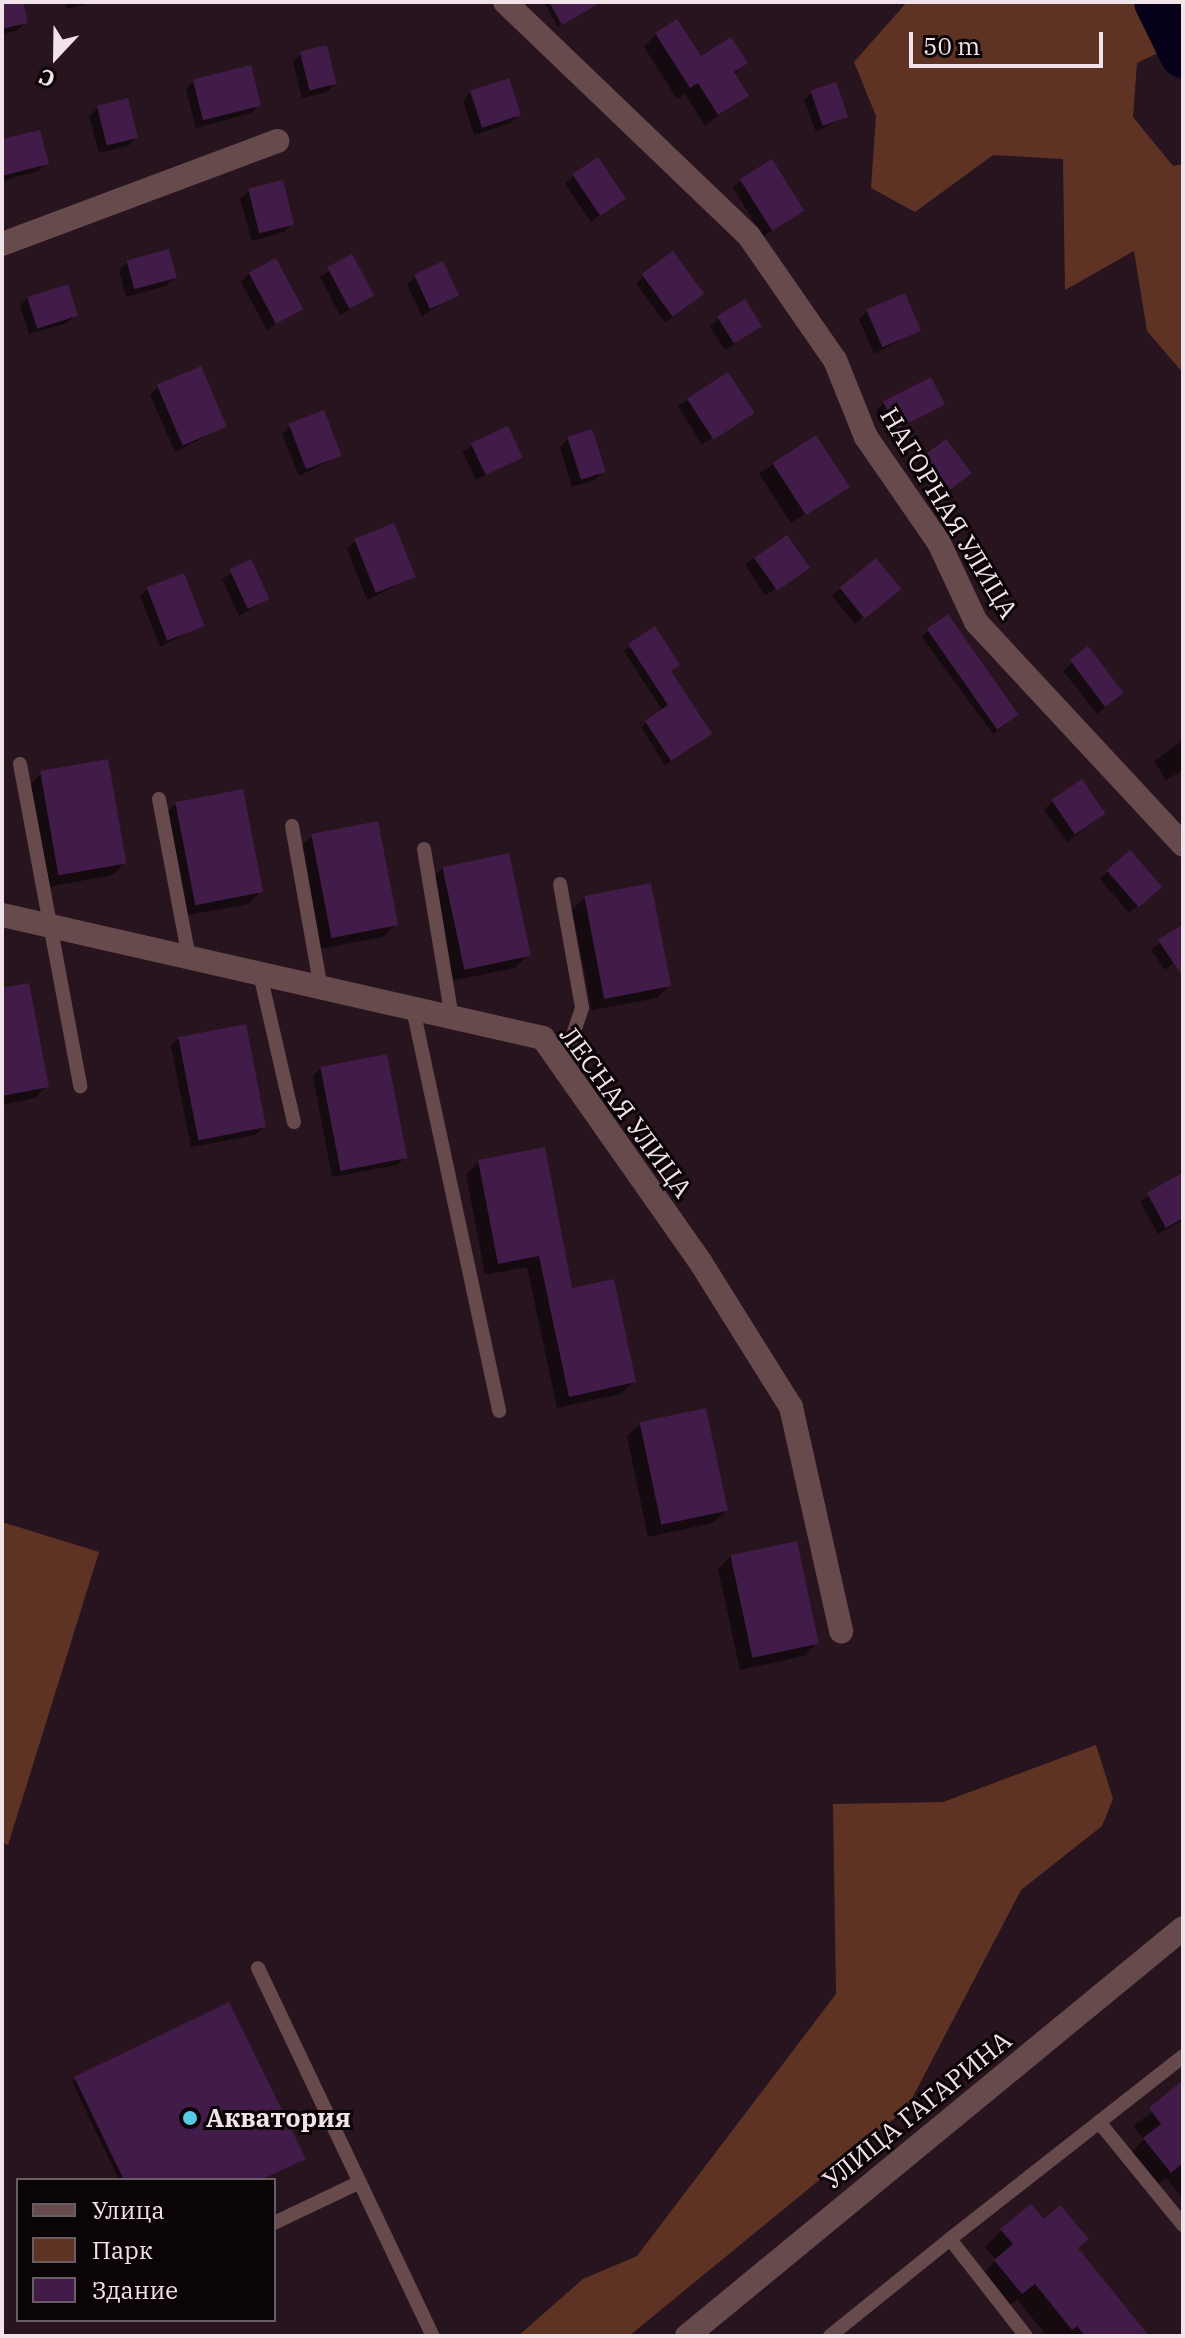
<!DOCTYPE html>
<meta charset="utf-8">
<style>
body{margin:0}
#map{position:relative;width:1185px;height:2338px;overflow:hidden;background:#28141e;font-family:"IBM Plex Serif",serif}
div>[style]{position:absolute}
.green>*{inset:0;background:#5f3324}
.shadow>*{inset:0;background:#0007;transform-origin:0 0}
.river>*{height:46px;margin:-23px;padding:0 23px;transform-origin:23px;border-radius:23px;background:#07001b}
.building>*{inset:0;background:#411c48;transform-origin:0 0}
.service>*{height:14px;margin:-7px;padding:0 7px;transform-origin:7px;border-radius:7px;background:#674a4c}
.minor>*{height:24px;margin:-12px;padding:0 12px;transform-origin:12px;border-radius:12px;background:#674a4c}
.tertiary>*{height:24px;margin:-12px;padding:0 12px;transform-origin:12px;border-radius:12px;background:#674a4c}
.dots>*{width:22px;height:22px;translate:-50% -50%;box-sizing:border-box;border:4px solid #0b0407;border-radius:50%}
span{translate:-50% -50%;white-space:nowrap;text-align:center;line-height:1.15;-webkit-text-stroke:6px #0b0407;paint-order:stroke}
.street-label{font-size:26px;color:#f2e3ea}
.poi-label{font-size:26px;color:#f2e3ea;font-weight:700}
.left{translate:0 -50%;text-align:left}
.frame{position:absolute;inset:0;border:4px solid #f2e3ea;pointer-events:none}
.legend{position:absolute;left:16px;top:2178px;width:260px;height:144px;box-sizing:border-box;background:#0b0407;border:2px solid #675d62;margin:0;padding:10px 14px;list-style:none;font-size:24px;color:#f2e3ea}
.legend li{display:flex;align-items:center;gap:16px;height:40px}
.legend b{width:40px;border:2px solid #675d62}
.north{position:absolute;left:16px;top:16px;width:80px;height:80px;-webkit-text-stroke:6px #0b0407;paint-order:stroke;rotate:202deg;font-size:22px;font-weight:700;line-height:32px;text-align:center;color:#f2e3ea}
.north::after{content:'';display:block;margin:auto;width:28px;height:36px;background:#f2e3ea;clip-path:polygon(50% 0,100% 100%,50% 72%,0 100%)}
.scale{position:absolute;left:909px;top:32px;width:194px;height:36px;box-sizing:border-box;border:4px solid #f2e3ea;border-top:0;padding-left:10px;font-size:24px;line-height:28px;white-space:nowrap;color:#f2e3ea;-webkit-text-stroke:6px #0b0407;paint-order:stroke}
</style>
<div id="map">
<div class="green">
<div style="clip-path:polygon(907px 2px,1183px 2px,1183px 41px,1137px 63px,1133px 117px,1173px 166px,1183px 164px,1183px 373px,1147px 331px,1134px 251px,1065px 290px,1063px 159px,993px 155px,915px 212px,871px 188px,876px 116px,854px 62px)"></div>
<div style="clip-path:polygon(2px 1522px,99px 1552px,8px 1845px,2px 1843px)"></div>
<div style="clip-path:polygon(1096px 1745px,1113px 1799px,1102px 1826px,1021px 1890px,907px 2108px,629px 2336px,518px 2336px,583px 2279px,637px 2256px,836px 1994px,833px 1804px,943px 1802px)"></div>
</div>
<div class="shadow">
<div style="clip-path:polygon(2px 2px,21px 2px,26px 22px,18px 30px,2px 34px)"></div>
<div style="clip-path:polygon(65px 2px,95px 2px,67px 9px)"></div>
<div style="clip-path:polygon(544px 2px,589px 2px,588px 10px,558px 27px)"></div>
<div style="clip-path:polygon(656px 34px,700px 59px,745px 63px,734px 75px,746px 95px,705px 126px,685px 94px,677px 99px,644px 47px)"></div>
<div style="clip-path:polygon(301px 54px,335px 84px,327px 92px,302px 98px,293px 62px)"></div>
<div style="clip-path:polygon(194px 81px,259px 105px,251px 113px,196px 128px,186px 89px)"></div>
<div style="clip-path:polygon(471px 92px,519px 114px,511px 123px,474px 135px,463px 100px)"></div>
<div style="clip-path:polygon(812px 92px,846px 116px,816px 132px,804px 100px)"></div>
<div style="clip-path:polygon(98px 108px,136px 138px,128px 146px,99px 153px,89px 116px)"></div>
<div style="clip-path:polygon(2px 141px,46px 163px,38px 171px,2px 181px)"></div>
<div style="clip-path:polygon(573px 176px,623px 198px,591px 222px,565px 184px)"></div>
<div style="clip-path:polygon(741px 180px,802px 210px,763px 237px,733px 188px)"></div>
<div style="clip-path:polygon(249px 191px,292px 224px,284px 232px,252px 241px,240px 199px)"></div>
<div style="clip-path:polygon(351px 256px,372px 295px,340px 315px,320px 277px)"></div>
<div style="clip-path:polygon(127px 262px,175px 278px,166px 286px,126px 297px,119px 270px)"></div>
<div style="clip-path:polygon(249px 274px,300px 308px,267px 330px,241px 282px)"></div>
<div style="clip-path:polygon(644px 275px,702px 294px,665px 323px,636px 283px)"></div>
<div style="clip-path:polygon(415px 277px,457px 295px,422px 316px,407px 285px)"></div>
<div style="clip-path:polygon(28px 297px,75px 315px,67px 323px,29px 334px,20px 306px)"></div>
<div style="clip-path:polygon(867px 311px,919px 330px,874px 354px,859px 319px)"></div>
<div style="clip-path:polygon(718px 319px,760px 326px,725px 350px,710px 327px)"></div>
<div style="left:728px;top:375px;width:45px;height:59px;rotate:58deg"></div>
<div style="clip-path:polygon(158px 387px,225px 426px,175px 452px,150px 395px)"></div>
<div style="clip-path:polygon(884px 403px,943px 404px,888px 435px,876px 411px)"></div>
<div style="clip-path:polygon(290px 426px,340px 455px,299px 476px,282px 434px)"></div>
<div style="left:507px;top:429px;width:32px;height:50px;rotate:64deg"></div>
<div style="left:815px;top:437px;width:59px;height:67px;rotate:57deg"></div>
<div style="clip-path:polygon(568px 439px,603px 472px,595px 480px,572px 487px,560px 447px)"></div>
<div style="clip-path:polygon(925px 456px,961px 481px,941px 496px,917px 464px)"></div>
<div style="left:787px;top:537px;width:37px;height:50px;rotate:57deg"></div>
<div style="clip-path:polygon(355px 541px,413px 577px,367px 600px,347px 549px)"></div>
<div style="clip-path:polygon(250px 562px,267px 599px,239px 616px,222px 579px)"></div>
<div style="clip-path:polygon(148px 588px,202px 625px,160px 647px,140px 596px)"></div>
<div style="clip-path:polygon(840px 588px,890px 597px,855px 624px,832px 596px)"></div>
<div style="clip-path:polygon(654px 629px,678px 665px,669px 672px,704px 739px,665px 765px,641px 727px,663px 711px,624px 651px)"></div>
<div style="clip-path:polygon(929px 630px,1010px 721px,993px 734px,922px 637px)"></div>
<div style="clip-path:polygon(1088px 649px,1114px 700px,1097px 714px,1063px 671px)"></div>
<div style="clip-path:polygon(1183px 740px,1183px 770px,1166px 780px,1154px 761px)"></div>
<div style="clip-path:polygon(41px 773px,125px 862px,113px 875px,48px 887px,29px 786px)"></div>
<div style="clip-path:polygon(1052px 802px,1104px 814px,1067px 842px,1044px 810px)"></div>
<div style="clip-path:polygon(176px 803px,260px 892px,248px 904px,183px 916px,164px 816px)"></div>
<div style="clip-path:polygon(312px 836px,396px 924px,383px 937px,319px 949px,299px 848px)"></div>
<div style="clip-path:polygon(443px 867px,527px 956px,515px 968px,450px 981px,431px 880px)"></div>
<div style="clip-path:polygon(1108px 871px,1151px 895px,1129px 913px,1100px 879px)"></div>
<div style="clip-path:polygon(585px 897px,669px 986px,657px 998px,592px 1010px,572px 910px)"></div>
<div style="clip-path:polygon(1183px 926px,1183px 976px,1174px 963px,1165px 970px,1151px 950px)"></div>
<div style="clip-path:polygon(2px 990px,47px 1086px,35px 1098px,2px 1105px)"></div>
<div style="clip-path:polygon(179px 1038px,264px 1127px,255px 1135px,191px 1147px,171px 1046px)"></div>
<div style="clip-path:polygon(321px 1068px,405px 1157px,397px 1165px,332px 1177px,313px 1076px)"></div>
<div style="clip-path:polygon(479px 1162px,634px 1382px,621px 1394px,557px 1408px,527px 1267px,485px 1275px,466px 1174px)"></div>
<div style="clip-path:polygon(1183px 1175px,1183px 1220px,1158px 1234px,1140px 1202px)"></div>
<div style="clip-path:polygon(640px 1424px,726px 1511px,713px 1523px,648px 1537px,627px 1436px)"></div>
<div style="clip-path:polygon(731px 1556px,817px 1643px,804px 1656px,740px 1670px,718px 1569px)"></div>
<div style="clip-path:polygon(75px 2079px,300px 2162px,262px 2180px,119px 2180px,72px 2082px)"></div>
<div style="clip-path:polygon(1183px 2090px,1183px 2199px,1166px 2178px,1153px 2188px,1128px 2156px,1144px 2139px,1133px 2126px)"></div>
<div style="clip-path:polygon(1002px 2230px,1076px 2249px,1147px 2336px,1047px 2336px,1017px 2299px,1005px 2309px,979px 2278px,996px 2260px,985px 2247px)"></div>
</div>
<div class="river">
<div style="left:1157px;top:2px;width:59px;rotate:63.9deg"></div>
</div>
<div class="building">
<div style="clip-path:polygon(2px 2px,23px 2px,28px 23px,2px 29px)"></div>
<div style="clip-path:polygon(549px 2px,602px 2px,562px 25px)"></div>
<div style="clip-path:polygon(677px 19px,701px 56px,731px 37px,748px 63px,734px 72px,749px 96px,718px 115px,698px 83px,690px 88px,655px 33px)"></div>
<div style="left:327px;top:45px;width:40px;height:28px;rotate:76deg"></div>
<div style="left:251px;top:65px;width:42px;height:60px;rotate:76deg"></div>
<div style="left:509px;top:78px;width:39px;height:41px;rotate:72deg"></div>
<div style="left:836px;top:82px;width:37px;height:27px;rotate:71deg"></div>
<div style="left:128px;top:98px;width:41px;height:32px;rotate:76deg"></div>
<div style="clip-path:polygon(40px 130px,49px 164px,2px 176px,2px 139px)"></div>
<div style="left:598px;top:157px;width:50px;height:31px;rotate:56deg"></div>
<div style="left:772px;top:159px;width:61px;height:38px;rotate:58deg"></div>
<div style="left:283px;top:180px;width:46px;height:36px;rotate:76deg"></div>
<div style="left:169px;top:249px;width:30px;height:44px;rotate:75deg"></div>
<div style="left:673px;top:251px;width:53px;height:39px;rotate:54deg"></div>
<div style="left:352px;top:254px;width:47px;height:28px;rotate:62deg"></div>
<div style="left:276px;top:258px;width:58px;height:31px;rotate:62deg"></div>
<div style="left:443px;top:261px;width:38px;height:32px;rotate:65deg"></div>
<div style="left:68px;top:284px;width:33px;height:43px;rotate:72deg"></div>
<div style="left:905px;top:293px;width:41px;height:42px;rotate:67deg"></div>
<div style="left:745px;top:299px;width:32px;height:33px;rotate:58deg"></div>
<div style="left:201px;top:366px;width:66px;height:48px;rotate:67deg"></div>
<div style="left:728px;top:372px;width:49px;height:49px;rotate:57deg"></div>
<div style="left:931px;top:377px;width:31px;height:54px;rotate:63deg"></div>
<div style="left:324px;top:410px;width:49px;height:38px;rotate:69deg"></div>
<div style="left:508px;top:426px;width:35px;height:41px;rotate:65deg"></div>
<div style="left:592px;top:429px;width:45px;height:26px;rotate:72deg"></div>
<div style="left:816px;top:435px;width:62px;height:52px;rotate:57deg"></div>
<div style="left:946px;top:439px;width:43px;height:27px;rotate:53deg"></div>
<div style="left:394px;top:523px;width:58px;height:43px;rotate:68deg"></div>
<div style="left:787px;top:535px;width:40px;height:40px;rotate:55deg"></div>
<div style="left:876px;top:558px;width:40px;height:47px;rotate:51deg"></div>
<div style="left:251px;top:559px;width:44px;height:24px;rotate:65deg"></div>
<div style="left:184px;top:573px;width:57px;height:40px;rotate:69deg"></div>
<div style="left:948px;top:614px;width:123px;height:26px;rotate:55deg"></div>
<div style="clip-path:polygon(655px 626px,680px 665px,671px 671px,712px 734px,671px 761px,645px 721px,668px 705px,628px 644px)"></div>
<div style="left:1088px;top:646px;width:59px;height:23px;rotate:53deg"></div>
<div style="left:108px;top:759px;width:106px;height:69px;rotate:80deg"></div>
<div style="left:1082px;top:779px;width:42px;height:37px;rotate:56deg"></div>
<div style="left:243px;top:789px;width:105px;height:69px;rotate:79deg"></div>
<div style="left:378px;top:821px;width:106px;height:68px;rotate:79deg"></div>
<div style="left:1130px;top:850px;width:49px;height:31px;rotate:49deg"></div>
<div style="left:509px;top:853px;width:105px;height:68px;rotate:78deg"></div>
<div style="left:651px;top:883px;width:105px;height:68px;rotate:79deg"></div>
<div style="clip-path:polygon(1183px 924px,1183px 977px,1158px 940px)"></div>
<div style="clip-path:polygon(29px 983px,49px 1087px,2px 1096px,2px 988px)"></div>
<div style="left:246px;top:1024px;width:105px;height:69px;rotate:79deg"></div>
<div style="left:387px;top:1054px;width:106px;height:68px;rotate:79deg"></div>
<div style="clip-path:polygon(545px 1147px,572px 1288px,614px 1279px,636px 1382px,569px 1397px,539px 1256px,498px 1264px,478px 1160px)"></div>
<div style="clip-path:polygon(1183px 1172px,1183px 1218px,1166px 1228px,1147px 1193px)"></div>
<div style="left:706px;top:1408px;width:105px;height:68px;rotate:78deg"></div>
<div style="left:797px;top:1541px;width:105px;height:68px;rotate:78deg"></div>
<div style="clip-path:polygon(229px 2002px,306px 2159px,261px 2180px,124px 2180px,74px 2077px)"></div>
<div style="clip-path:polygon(1183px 2080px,1183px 2163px,1171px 2173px,1143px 2138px,1161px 2124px,1149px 2108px)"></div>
<div style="clip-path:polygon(1031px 2204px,1044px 2219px,1060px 2205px,1089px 2239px,1078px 2248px,1149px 2336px,1085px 2336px,1077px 2326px,1072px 2330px,1035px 2284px,1022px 2294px,994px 2260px,1013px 2244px,1000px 2229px)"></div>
</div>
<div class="service">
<div style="left:20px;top:764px;width:328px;rotate:79.4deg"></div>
<div style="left:159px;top:799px;width:162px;rotate:79.3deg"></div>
<div style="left:292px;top:826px;width:165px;rotate:79.9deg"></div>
<div style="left:424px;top:849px;width:171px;rotate:80.6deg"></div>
<div style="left:560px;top:884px;width:126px;rotate:79.9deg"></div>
<div style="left:582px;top:1008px;width:62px;rotate:108.7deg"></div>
<div style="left:260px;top:974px;width:152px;rotate:77.1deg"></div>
<div style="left:413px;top:1009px;width:411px;rotate:77.9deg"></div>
<div style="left:258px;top:1968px;width:407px;rotate:64.6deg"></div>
<div style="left:1099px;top:2122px;width:133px;rotate:50.8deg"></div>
<div style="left:274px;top:2223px;width:95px;rotate:-25.5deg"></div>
<div style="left:830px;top:2336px;width:154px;rotate:-38.9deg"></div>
<div style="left:1026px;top:2336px;width:123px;rotate:-128.1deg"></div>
<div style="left:950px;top:2239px;width:296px;rotate:-38.1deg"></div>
</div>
<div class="minor">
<div style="left:505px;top:2px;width:338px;rotate:43.8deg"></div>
<div style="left:749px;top:236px;width:151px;rotate:55.3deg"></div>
<div style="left:835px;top:360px;width:83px;rotate:68.1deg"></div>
<div style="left:866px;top:437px;width:129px;rotate:55.4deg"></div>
<div style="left:939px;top:543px;width:87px;rotate:64.9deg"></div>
<div style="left:976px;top:622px;width:304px;rotate:47.1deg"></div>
<div style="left:2px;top:244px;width:294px;rotate:-20.5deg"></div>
<div style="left:2px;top:915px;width:555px;rotate:12.81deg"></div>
<div style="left:543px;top:1038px;width:275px;rotate:54.9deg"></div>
<div style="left:701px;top:1263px;width:170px;rotate:58deg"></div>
<div style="left:791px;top:1407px;width:230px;rotate:77.4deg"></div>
</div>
<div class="tertiary">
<div style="left:687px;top:2336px;width:642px;rotate:-39.44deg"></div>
</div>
<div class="dots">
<div style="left:190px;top:2118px;background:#57c9e2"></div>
</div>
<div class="street-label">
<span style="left:949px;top:513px;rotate:59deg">НАГОРНАЯ УЛИЦА</span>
<span style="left:626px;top:1112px;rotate:54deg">ЛЕСНАЯ УЛИЦА</span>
<span style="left:917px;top:2110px;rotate:-39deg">УЛИЦА ГАГАРИНА</span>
</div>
<div class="poi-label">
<span class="left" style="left:206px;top:2118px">Акватория</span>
</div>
<div class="frame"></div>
<ul class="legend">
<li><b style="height:10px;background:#674a4c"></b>Улица</li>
<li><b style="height:22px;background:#5f3324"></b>Парк</li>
<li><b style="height:22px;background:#411c48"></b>Здание</li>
</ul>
<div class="north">С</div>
<div class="scale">50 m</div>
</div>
